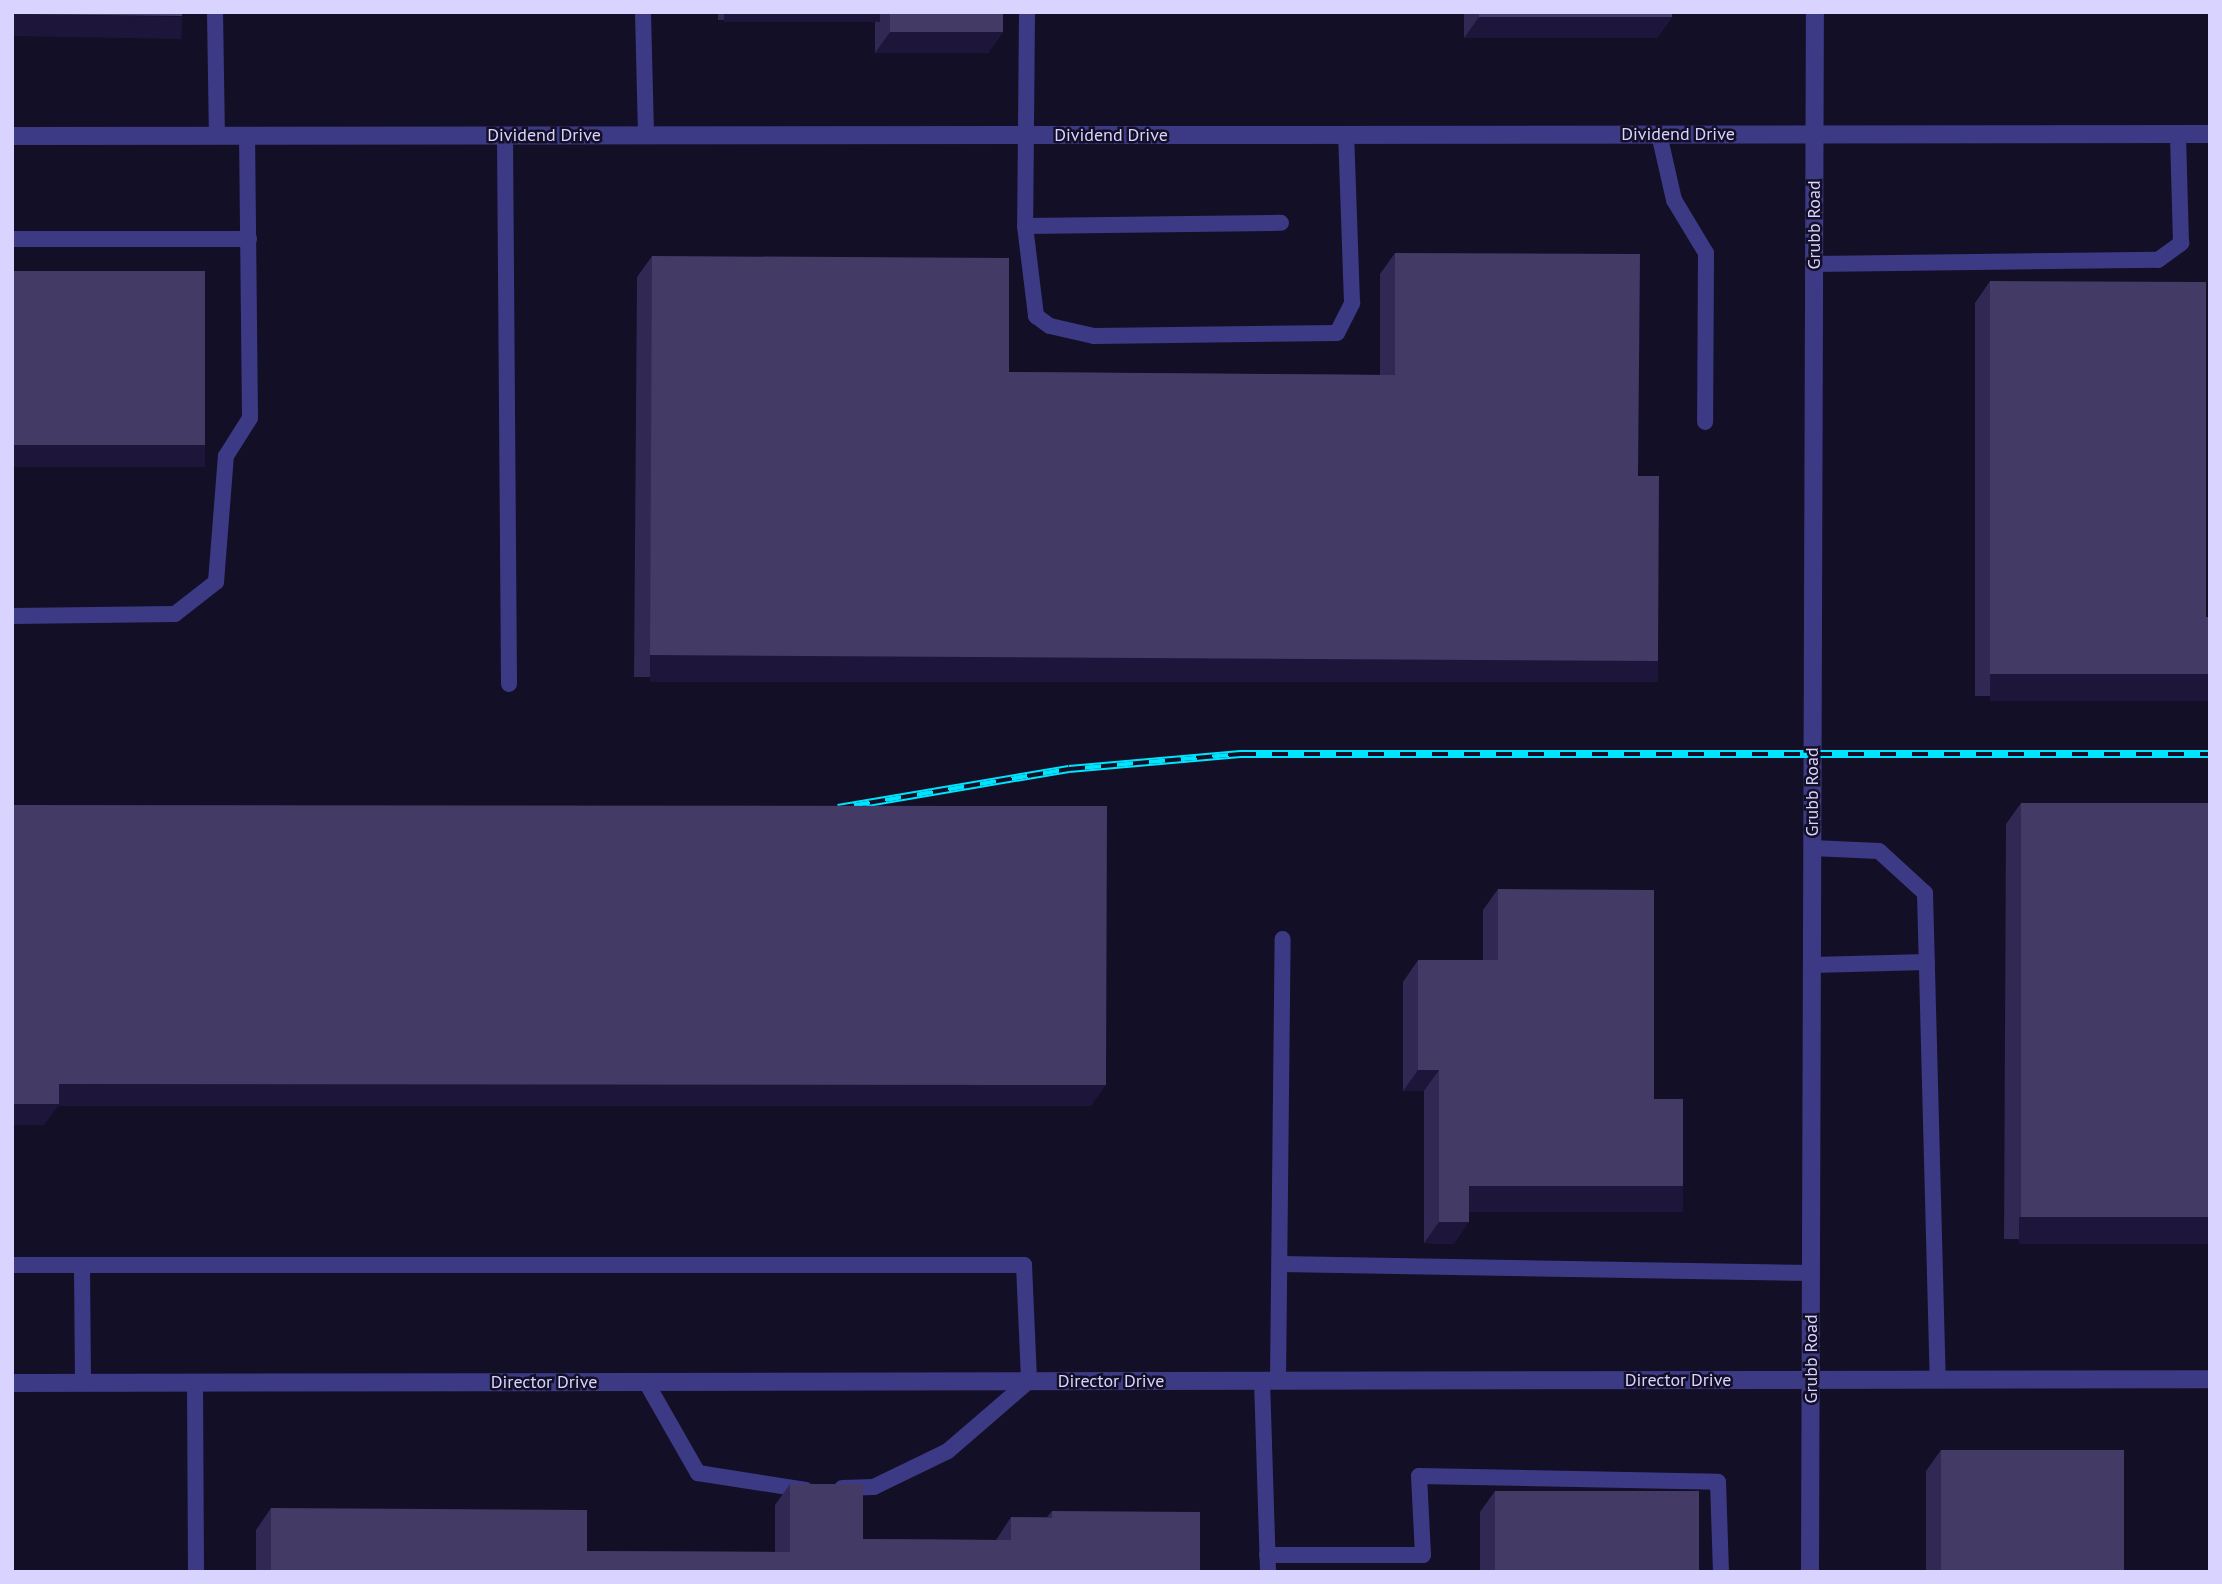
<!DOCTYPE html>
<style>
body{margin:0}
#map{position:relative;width:2222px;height:1584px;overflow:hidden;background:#130f26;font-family:"PT Sans",sans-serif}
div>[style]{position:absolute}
.service>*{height:16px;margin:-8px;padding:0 8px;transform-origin:8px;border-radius:8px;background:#3d3a85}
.minor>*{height:18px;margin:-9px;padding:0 9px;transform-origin:9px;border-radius:9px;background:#3d3a85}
.rail>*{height:8px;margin-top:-4px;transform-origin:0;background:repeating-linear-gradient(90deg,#130f26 0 16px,#00e5ff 0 32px);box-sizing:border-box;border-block:2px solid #00e5ff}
.wall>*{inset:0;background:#312854}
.shaded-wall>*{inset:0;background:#1d163a;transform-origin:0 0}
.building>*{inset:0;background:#433a66;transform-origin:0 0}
span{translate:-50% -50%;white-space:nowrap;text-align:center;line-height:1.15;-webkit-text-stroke:5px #130f26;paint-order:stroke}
.street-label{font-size:18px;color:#d9d4ff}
.frame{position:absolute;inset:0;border:14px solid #d9d4ff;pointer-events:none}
</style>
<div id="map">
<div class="service">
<div style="left:215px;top:12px;width:124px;rotate:89.1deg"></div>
<div style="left:643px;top:12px;width:123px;rotate:88.6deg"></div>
<div style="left:1027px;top:12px;width:214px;rotate:90.5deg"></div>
<div style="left:1025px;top:226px;width:256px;rotate:-0.7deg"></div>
<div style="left:1659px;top:134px;width:68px;rotate:77.2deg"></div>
<div style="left:1674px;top:200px;width:62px;rotate:58.9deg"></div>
<div style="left:1706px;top:253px;width:169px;rotate:90.3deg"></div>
<div style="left:505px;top:136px;width:548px;rotate:89.58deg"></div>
<div style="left:1025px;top:226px;width:91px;rotate:83deg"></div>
<div style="left:1036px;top:316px;width:17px;rotate:36deg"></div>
<div style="left:1050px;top:326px;width:45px;rotate:12.8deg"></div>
<div style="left:1094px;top:336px;width:243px;rotate:-0.7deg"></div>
<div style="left:1337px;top:333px;width:34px;rotate:-63deg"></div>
<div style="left:1352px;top:303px;width:168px;rotate:-92deg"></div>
<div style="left:12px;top:239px;width:237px"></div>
<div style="left:1814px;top:264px;width:344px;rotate:-0.7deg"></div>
<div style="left:2158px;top:260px;width:29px;rotate:-36deg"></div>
<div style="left:2181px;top:243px;width:109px;rotate:-91.6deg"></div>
<div style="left:12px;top:616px;width:163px;rotate:-0.7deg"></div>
<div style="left:175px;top:614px;width:52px;rotate:-38deg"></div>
<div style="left:216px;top:582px;width:126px;rotate:-85.5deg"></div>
<div style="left:226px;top:456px;width:45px;rotate:-57.7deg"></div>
<div style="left:250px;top:418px;width:282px;rotate:-90.6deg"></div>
<div style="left:1812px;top:848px;width:67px;rotate:2.6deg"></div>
<div style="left:1879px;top:851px;width:62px;rotate:42.4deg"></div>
<div style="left:1925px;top:893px;width:486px;rotate:88.5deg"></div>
<div style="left:1812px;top:965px;width:115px;rotate:-1.5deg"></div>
<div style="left:1280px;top:1264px;width:531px;rotate:0.97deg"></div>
<div style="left:12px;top:1265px;width:1012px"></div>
<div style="left:1024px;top:1265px;width:116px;rotate:87.5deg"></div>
<div style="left:1029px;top:1381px;width:107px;rotate:139.2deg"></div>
<div style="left:948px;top:1451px;width:82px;rotate:154.1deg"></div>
<div style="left:874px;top:1487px;width:32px;rotate:178deg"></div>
<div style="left:82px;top:1268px;width:115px;rotate:89.5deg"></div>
<div style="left:1262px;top:1380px;width:192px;rotate:88.2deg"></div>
<div style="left:1278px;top:1380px;width:441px;rotate:-89.4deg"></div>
<div style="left:195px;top:1382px;width:190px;rotate:89.7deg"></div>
<div style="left:646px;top:1382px;width:105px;rotate:60.3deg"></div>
<div style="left:698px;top:1473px;width:109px;rotate:8.9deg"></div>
<div style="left:1267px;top:1555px;width:156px"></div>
<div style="left:1423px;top:1555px;width:79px;rotate:-92.9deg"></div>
<div style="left:1419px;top:1476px;width:299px;rotate:1.1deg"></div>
<div style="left:1718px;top:1482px;width:90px;rotate:88.1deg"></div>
</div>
<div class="minor">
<div style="left:12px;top:136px;width:2198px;rotate:-0.05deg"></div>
<div style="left:12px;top:1383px;width:2198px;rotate:-0.1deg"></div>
<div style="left:1810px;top:1572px;width:1560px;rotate:-89.82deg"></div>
</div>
<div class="rail">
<div style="left:838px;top:808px;width:234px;rotate:-9.6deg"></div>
<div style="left:1069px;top:769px;width:172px;rotate:-5deg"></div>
<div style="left:1240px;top:754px;width:970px"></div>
</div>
<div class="wall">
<div style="clip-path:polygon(718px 12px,1003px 12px,1003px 32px,988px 53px,875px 53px,875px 20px,718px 20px)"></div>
<div style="clip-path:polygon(1464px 12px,1672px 12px,1672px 17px,1657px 38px,1464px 38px)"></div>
<div style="clip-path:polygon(1395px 253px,1638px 476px,1658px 661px,1643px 682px,634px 677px,637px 277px,652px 256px,1009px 372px,1380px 375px,1380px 274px)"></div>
<div style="clip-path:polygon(1990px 281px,2206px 617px,2210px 696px,1975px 696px,1975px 303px)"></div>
<div style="clip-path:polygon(2021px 803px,2210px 1240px,2004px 1239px,2006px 824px)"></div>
<div style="clip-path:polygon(1498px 889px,1654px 1099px,1667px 1207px,1469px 1207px,1454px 1244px,1424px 1243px,1424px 1091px,1403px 1091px,1403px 982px,1418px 960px,1483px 960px,1483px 910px)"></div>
<div style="clip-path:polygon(1941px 1450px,2124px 1572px,1926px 1572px,1926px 1471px)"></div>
<div style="clip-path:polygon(790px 1484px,863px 1539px,996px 1540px,1011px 1517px,1047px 1517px,1052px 1511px,1200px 1572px,256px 1572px,256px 1530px,271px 1508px,587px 1551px,775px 1552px,775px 1505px)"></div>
<div style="clip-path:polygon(1495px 1491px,1698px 1572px,1480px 1572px,1480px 1512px)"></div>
</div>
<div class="shaded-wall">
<div style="left:724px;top:12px;width:156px;height:10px"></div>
<div style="left:12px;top:14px;width:170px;height:22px;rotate:1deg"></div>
<div style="clip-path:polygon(1479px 17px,1672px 17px,1657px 38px,1464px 38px)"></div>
<div style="clip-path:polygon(890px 32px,1003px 32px,988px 53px,875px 53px)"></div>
<div style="left:12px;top:445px;width:193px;height:22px"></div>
<div style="left:650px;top:655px;width:1008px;height:27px"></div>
<div style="left:1990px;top:674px;width:220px;height:27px"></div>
<div style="clip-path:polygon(1418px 1070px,1439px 1070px,1424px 1091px,1403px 1091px)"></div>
<div style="clip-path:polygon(59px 1084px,1106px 1085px,1091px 1106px,58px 1106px,44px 1125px,12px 1125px,12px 1104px)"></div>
<div style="left:1469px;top:1186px;width:214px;height:26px"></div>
<div style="left:2019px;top:1217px;width:191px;height:27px"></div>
<div style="clip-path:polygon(1439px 1222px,1469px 1222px,1454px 1244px,1424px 1243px)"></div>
</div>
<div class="building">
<div style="clip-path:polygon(12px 12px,182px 12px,182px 16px,12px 14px)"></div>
<div style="left:890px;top:12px;width:113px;height:20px"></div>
<div style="left:1479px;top:12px;width:193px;height:5px"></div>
<div style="clip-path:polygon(1395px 253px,1640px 254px,1638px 476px,1659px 476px,1658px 661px,650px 655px,652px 256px,1009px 258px,1009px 372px,1395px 375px)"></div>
<div style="left:12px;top:271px;width:193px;height:174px"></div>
<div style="clip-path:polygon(1990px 281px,2206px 282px,2206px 617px,2210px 617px,2210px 674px,1990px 674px)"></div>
<div style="left:2021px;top:803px;width:189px;height:414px"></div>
<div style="clip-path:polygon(12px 805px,1107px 806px,1106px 1085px,59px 1084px,59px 1104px,12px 1104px)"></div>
<div style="clip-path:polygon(1498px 889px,1654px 890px,1654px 1099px,1683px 1099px,1683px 1186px,1469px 1186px,1469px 1222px,1439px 1222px,1439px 1070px,1418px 1070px,1418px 960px,1498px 960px)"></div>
<div style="left:1941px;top:1450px;width:183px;height:122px"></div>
<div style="clip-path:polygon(790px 1484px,863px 1484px,863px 1539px,1011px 1540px,1011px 1517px,1052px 1518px,1052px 1511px,1200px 1512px,1200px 1572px,271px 1572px,271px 1508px,587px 1510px,587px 1551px,790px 1552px)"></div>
<div style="left:1495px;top:1491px;width:204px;height:81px"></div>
</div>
<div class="street-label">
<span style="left:1678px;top:134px">Dividend Drive</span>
<span style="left:544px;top:135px">Dividend Drive</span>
<span style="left:1111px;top:135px">Dividend Drive</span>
<span style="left:1814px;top:225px;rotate:-90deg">Grubb Road</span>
<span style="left:1812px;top:792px;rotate:-90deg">Grubb Road</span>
<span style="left:1811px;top:1359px;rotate:-90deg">Grubb Road</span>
<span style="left:1678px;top:1380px">Director Drive</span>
<span style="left:1111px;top:1381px">Director Drive</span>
<span style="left:544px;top:1382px">Director Drive</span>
</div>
<div class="frame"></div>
</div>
